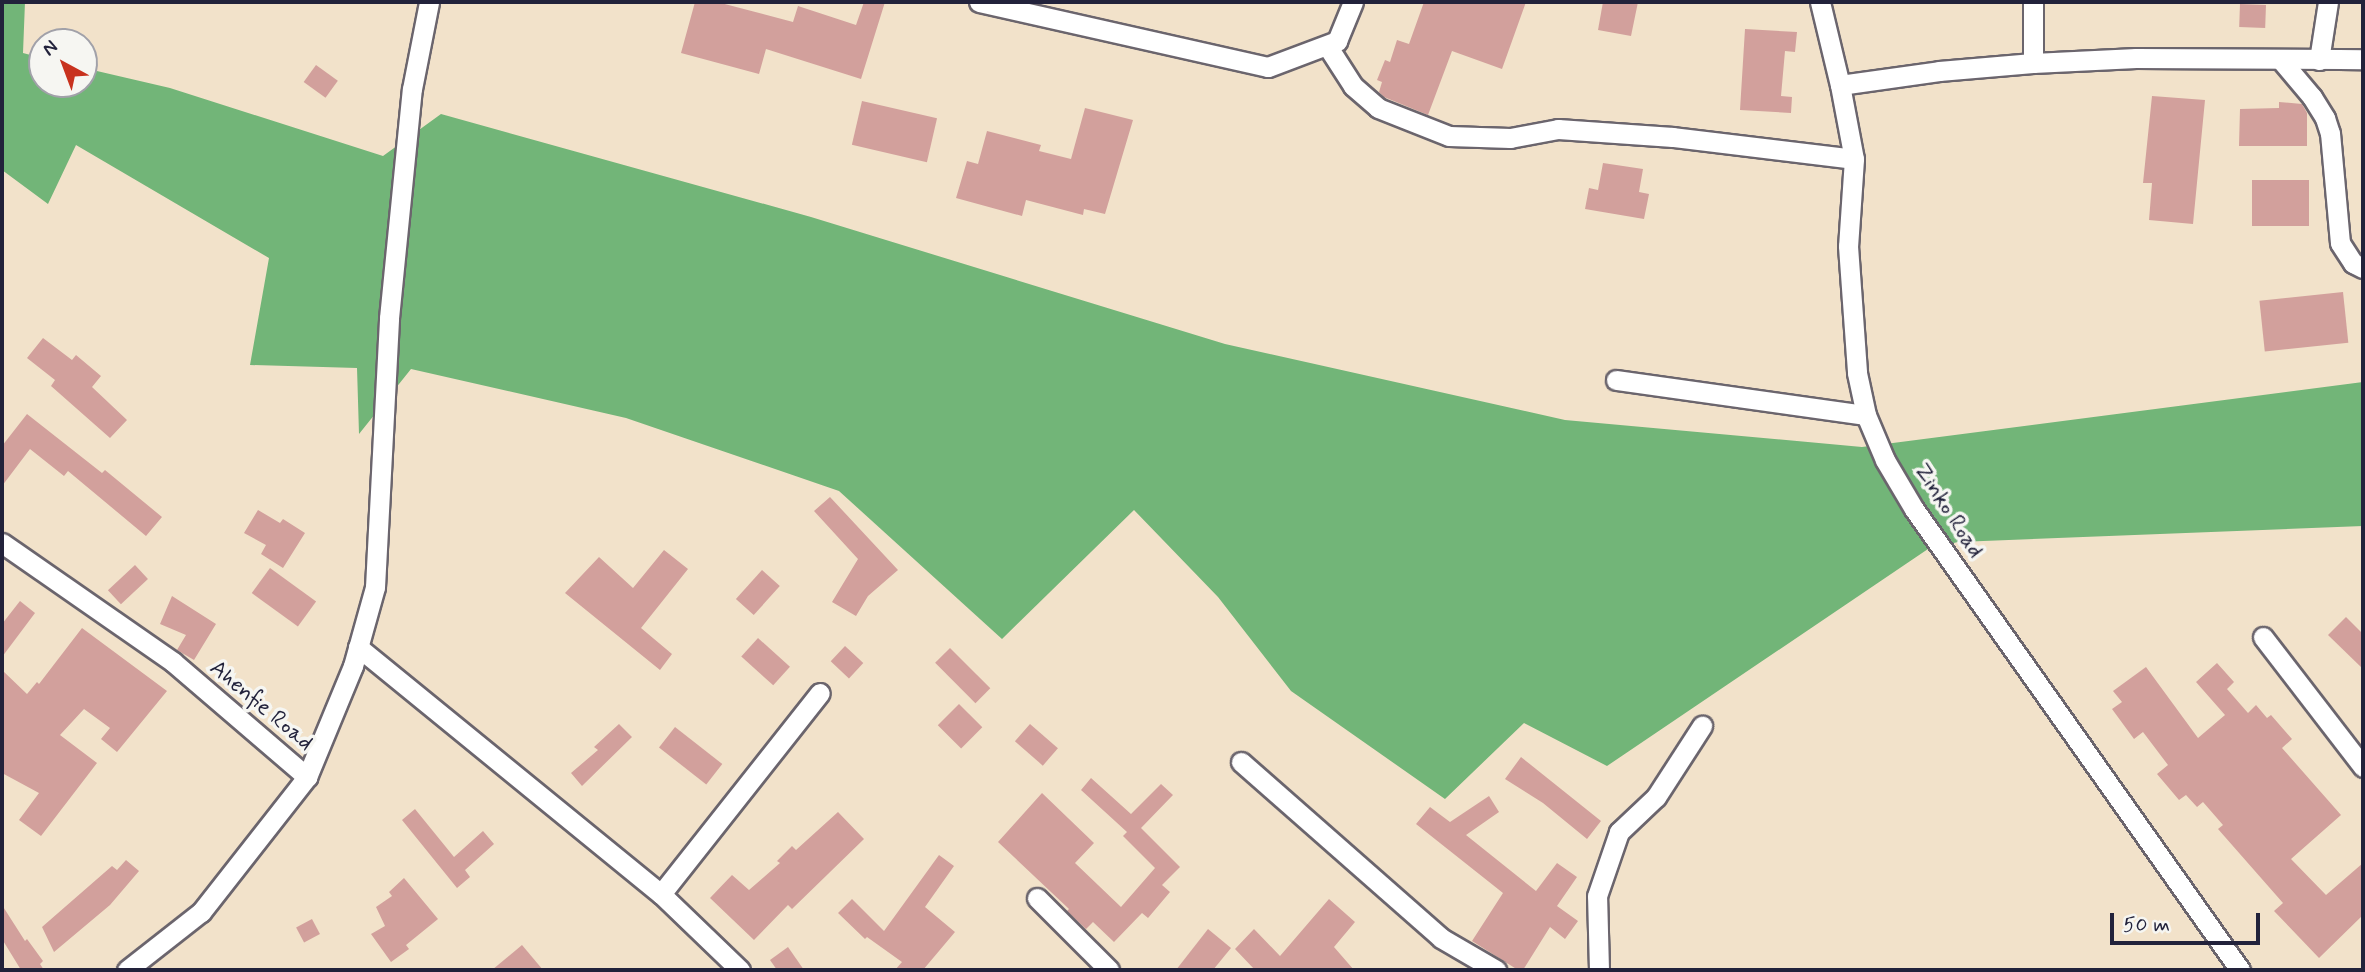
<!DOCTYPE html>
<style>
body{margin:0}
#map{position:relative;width:2365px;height:972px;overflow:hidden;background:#f2e2ca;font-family:Mynerve,sans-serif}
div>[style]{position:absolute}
.forest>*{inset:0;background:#72b578}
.building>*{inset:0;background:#d2a09c;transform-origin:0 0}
.roads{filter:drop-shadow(2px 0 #6b656d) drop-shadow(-2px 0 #6b656d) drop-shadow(0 2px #6b656d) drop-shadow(0 -2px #6b656d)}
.minor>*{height:19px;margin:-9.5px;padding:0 9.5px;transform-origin:9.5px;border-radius:9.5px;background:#fff}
span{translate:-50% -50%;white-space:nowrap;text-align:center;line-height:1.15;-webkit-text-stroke:7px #f6f6f2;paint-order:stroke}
.street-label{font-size:23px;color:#22223b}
.frame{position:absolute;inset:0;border:4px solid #22223b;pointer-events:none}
.north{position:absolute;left:28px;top:28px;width:70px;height:70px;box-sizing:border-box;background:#f6f6f2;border:2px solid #a1a1a9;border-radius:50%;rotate:319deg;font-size:19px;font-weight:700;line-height:28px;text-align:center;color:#22223b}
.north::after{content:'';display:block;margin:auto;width:24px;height:32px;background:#c8321e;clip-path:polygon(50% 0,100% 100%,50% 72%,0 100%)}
.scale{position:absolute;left:2110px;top:913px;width:150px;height:32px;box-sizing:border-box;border:4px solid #22223b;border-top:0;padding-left:9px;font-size:21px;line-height:24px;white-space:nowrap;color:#22223b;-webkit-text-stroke:5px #f6f6f2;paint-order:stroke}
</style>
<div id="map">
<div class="forest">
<div style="clip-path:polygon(2px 2px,25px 2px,23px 53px,42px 58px,42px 84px,84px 84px,84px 68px,170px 88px,383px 156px,441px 114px,811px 217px,1225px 344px,1565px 420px,1862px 447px,2363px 382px,2363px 526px,1958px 542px,1928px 549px,1607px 766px,1524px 723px,1445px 799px,1291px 691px,1218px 597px,1134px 510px,1002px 639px,839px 491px,626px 418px,411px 369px,359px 434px,357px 368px,250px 365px,269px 258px,76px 145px,48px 204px,2px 170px)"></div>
</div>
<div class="building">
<div style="clip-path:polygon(695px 2px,717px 2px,793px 22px,798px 6px,856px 25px,864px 2px,885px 2px,861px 79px,766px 49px,759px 74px,681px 53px)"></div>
<div style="clip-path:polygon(1424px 2px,1526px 2px,1502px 69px,1452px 51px,1428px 115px,1384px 97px,1379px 92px,1382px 82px,1377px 80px,1385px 60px,1390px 62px,1397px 40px,1409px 44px)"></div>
<div style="clip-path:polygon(1603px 2px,1638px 2px,1631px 36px,1598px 30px)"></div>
<div style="left:2240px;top:4px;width:26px;height:23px;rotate:2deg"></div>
<div style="clip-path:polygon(1745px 29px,1797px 32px,1795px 52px,1785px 51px,1781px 96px,1792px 97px,1791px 113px,1740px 110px)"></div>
<div style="left:316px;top:65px;width:27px;height:21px;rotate:36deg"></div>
<div style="clip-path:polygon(2152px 96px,2205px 100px,2193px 224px,2149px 220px,2152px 183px,2143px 183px)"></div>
<div style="left:862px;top:101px;width:77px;height:45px;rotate:13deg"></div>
<div style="clip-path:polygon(2279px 102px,2302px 104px,2307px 113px,2307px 146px,2239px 146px,2240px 109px,2279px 108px)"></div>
<div style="clip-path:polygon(1085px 108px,1133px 120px,1105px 214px,1084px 209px,1083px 215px,1026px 200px,1022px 216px,956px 198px,967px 161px,978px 164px,987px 131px,1041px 145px,1039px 151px,1071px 159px)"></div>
<div style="clip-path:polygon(1603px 163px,1643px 169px,1639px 192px,1649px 194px,1644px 219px,1585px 209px,1589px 188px,1598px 190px)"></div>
<div style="left:2309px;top:180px;width:46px;height:57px;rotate:90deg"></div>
<div style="left:2343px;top:292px;width:51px;height:84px;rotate:84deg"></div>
<div style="clip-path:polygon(43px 338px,72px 360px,76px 355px,101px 376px,92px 387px,127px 420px,110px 438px,51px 386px,55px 380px,27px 358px)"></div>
<div style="clip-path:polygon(27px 414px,102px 473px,105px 470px,162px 517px,146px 536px,68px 471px,64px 476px,30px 449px,2px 486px,2px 446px)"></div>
<div style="clip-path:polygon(830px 497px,898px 570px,868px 596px,856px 616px,832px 602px,858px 559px,814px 511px)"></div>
<div style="clip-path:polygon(258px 510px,280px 523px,283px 519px,305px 533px,283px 568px,261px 554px,266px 545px,244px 533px)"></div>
<div style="clip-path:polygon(664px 550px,688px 569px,641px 628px,672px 654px,660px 670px,565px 593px,599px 557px,633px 588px)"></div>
<div style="left:135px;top:565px;width:19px;height:37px;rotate:47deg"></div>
<div style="left:270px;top:568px;width:57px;height:31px;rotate:36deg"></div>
<div style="left:762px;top:570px;width:24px;height:39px;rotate:42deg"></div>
<div style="clip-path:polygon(172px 596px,216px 624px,194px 660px,177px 650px,186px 635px,160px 624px)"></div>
<div style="clip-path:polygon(20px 601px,35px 613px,2px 657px,2px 624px)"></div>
<div style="clip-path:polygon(2346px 617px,2363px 634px,2363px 669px,2328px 635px)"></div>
<div style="clip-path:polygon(82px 628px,167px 691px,117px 752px,101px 739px,110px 728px,84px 709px,60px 735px,97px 763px,41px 836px,19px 820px,39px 793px,2px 773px,2px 670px,27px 694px,37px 682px,39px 684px)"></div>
<div style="left:758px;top:638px;width:43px;height:25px;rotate:42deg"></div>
<div style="left:845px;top:646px;width:25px;height:21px;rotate:43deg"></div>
<div style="left:950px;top:648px;width:57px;height:21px;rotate:45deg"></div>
<div style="clip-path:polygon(2217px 663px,2234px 682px,2227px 689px,2248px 713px,2256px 705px,2267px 718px,2271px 715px,2292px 739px,2282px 748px,2341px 815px,2291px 859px,2326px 895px,2363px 863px,2363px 915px,2319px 958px,2274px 911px,2283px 903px,2218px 829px,2223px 825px,2203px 802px,2197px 807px,2186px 795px,2179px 800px,2157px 774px,2168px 765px,2143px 732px,2134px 739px,2112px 709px,2122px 702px,2113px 691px,2146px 667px,2198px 738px,2225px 715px,2196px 682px)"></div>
<div style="left:959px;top:704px;width:33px;height:30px;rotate:45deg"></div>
<div style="clip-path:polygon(619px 724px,632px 737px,582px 786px,571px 773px,598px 750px,594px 747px)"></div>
<div style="left:1030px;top:724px;width:37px;height:23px;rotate:41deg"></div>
<div style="left:675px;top:727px;width:60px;height:26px;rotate:38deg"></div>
<div style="clip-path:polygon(1521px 757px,1601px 821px,1587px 839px,1543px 803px,1505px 779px)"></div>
<div style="clip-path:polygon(1091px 778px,1131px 814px,1161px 784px,1173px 795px,1141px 828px,1180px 867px,1162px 885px,1170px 892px,1148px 918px,1142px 913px,1114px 942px,1093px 922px,1086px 929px,1067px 911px,1069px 909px,998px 842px,1042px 793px,1094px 843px,1075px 863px,1121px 907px,1155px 868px,1123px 836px,1127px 832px,1081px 790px)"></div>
<div style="clip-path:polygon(1489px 796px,1499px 812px,1466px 835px,1536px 891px,1557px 863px,1577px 877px,1557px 906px,1578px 921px,1565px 939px,1550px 927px,1523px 970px,1518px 970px,1472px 941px,1503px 893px,1416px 824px,1430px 807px,1450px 822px)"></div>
<div style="clip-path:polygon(415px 809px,454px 857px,483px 831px,494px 844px,465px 870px,470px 877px,457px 888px,402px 820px)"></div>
<div style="clip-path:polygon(838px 812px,864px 839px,792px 909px,788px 905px,754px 940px,710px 898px,732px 875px,749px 890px,780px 863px,777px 861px,792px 846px,796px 850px)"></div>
<div style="clip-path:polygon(939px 855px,954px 866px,925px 907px,955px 932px,923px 970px,895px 970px,902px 962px,867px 937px,865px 939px,838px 913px,852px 899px,884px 931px)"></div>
<div style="clip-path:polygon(126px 860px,139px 871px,110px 905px,54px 952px,42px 927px,112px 866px,117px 870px)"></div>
<div style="clip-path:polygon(404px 878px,438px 919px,406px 945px,409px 949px,391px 962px,371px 934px,385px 926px,376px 907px,392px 896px,389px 892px)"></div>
<div style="clip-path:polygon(1329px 899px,1355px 922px,1334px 947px,1354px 970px,1255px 970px,1235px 949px,1254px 929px,1280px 956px)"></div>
<div style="clip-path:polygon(2px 905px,25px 941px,27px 939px,43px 961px,40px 964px,44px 970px,21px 970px,2px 939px)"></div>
<div style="left:312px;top:919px;width:17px;height:18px;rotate:62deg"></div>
<div style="clip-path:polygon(1208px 929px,1231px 948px,1213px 970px,1176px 970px)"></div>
<div style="clip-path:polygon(522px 945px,543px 970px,492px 970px)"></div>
<div style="clip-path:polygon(788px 947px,804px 970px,777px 970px,770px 960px)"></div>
</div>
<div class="roads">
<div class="minor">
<div style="left:979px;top:2px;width:296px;rotate:12.7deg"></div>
<div style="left:1268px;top:67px;width:74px;rotate:-20.6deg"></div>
<div style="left:1337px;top:41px;width:42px;rotate:-67.7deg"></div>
<div style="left:1820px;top:2px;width:85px;rotate:76.5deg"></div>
<div style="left:1840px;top:85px;width:75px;rotate:79.3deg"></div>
<div style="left:1854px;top:159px;width:87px;rotate:93.9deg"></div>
<div style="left:1848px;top:246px;width:127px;rotate:85.9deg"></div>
<div style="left:1857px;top:373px;width:43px;rotate:77.9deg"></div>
<div style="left:1866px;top:415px;width:49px;rotate:67.1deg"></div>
<div style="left:1885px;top:460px;width:57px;rotate:59.4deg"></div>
<div style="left:1914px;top:509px;width:565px;rotate:54.73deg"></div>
<div style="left:1328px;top:47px;width:46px;rotate:57.3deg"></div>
<div style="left:1353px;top:86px;width:33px;rotate:41deg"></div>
<div style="left:1378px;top:108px;width:76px;rotate:21.5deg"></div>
<div style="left:1449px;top:136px;width:61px;rotate:1.9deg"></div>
<div style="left:1510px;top:138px;width:49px;rotate:-10.6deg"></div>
<div style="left:1558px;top:129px;width:115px;rotate:4deg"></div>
<div style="left:1673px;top:137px;width:182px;rotate:6.9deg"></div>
<div style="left:2280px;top:59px;width:50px;rotate:49.9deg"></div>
<div style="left:2312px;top:97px;width:25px;rotate:58deg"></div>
<div style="left:2325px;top:118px;width:16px;rotate:72deg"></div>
<div style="left:2330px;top:133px;width:110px;rotate:84.8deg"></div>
<div style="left:2340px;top:243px;width:24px;rotate:57deg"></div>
<div style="left:2353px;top:263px;width:11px;rotate:27deg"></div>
<div style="left:2319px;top:60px;width:59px;rotate:-81.2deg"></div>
<div style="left:2033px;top:63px;width:61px;rotate:-90deg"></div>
<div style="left:1840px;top:85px;width:100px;rotate:-8deg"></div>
<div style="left:1939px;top:71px;width:94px;rotate:-4.9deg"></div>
<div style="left:2033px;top:63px;width:103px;rotate:-2.8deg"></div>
<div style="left:2136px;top:58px;width:227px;rotate:0.3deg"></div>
<div style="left:1616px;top:380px;width:252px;rotate:8deg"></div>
<div style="left:2px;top:543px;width:208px;rotate:34.8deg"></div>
<div style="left:173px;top:662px;width:177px;rotate:40.6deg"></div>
<div style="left:307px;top:777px;width:172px;rotate:128.1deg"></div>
<div style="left:201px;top:912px;width:94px;rotate:141.9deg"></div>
<div style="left:2263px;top:637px;width:164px;rotate:52.4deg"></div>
<div style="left:358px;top:647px;width:391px;rotate:39.2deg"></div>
<div style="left:1241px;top:762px;width:266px;rotate:41.3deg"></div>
<div style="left:1441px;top:938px;width:64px;rotate:30.2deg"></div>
<div style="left:307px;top:777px;width:120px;rotate:-67.5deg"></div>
<div style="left:353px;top:666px;width:82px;rotate:-74.4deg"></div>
<div style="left:375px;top:587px;width:269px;rotate:-87deg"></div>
<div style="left:389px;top:318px;width:230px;rotate:-84.3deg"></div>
<div style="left:412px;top:89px;width:89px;rotate:-78.9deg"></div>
<div style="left:1037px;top:898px;width:102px;rotate:45deg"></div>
<div style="left:740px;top:970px;width:110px;rotate:-136.1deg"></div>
<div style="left:661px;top:894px;width:256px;rotate:-51.7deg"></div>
<div style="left:1599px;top:970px;width:74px;rotate:-91.5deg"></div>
<div style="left:1597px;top:896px;width:68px;rotate:-71deg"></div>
<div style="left:1619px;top:832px;width:51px;rotate:-43.4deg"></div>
<div style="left:1656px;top:797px;width:85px;rotate:-57.1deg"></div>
</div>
</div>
<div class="street-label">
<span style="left:1948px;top:511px;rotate:57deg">Zinko Road</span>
<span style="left:261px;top:706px;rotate:40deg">Ahenfie Road</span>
</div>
<div class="frame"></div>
<div class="north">N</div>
<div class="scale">50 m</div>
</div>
